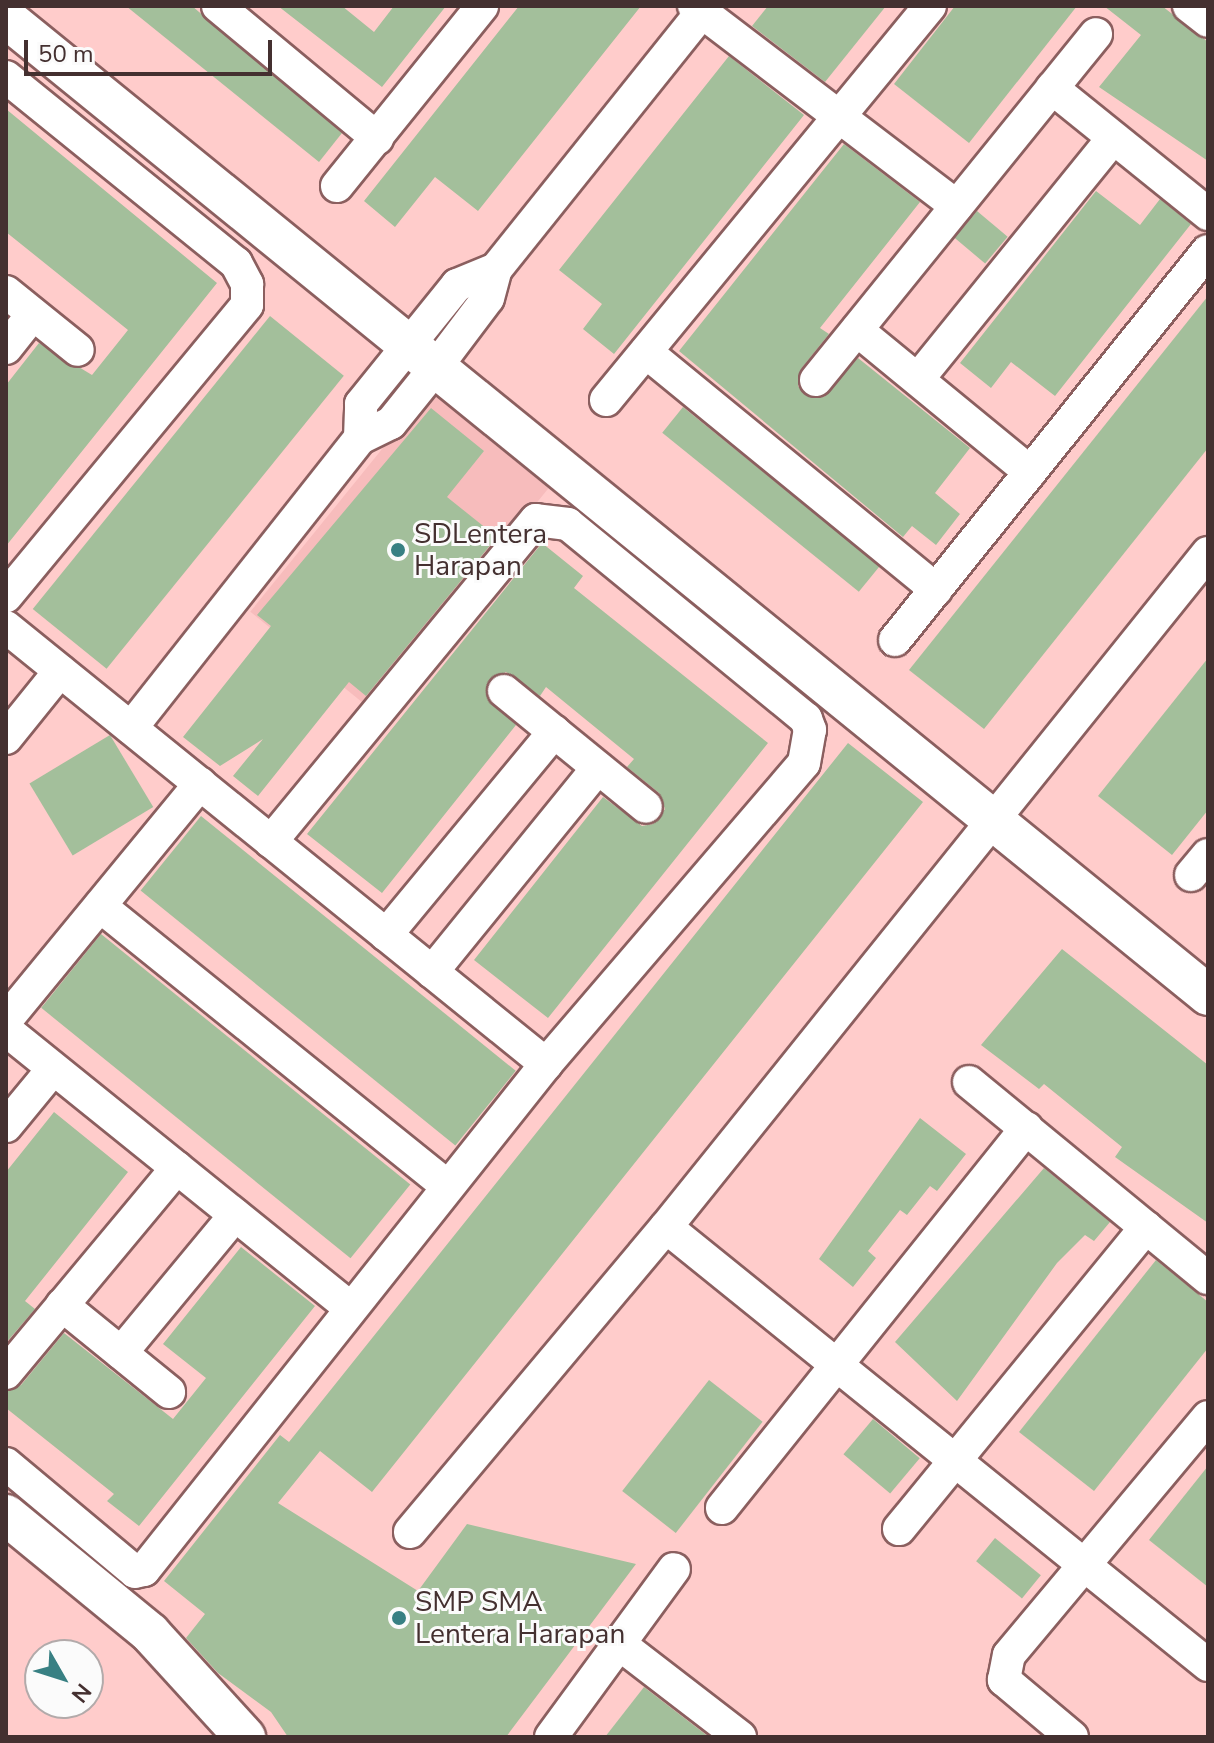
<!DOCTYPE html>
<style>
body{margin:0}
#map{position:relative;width:1214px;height:1743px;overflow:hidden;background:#ffcccb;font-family:"Nunito Sans",sans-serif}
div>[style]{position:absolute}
.built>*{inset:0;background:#f7bcbc;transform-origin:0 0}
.building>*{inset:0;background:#a3bf9b;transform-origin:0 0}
.roads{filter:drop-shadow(2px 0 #8b5f5f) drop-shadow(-2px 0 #8b5f5f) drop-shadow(0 2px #8b5f5f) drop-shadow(0 -2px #8b5f5f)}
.minor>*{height:32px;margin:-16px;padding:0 16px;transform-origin:16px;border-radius:16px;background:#fff}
.tertiary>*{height:40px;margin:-20px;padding:0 20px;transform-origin:20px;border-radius:20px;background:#fff}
.dots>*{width:22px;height:22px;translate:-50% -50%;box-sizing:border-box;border:4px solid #fbfbfb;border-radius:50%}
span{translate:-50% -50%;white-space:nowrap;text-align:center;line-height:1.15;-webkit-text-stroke:6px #fbfbfb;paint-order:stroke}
.poi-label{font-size:28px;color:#443030}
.left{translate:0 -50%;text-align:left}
.frame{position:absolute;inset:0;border:8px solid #443030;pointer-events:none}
.north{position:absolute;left:24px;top:1639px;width:80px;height:80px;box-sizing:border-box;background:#fbfbfb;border:2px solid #b2aaaa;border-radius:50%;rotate:129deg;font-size:22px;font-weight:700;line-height:32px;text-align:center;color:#443030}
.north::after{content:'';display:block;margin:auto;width:28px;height:36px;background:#388083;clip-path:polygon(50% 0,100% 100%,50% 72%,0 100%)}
.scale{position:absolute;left:24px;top:40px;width:248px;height:36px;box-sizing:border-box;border:4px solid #443030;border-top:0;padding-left:10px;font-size:24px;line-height:28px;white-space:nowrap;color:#443030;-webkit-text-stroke:6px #fbfbfb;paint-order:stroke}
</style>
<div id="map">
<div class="built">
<div style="left:429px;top:391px;width:154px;height:284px;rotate:39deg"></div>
</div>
<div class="building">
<div style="clip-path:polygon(126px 6px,192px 6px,342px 133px,319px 162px)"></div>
<div style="clip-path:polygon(278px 6px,342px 6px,374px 32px,394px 6px,446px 6px,382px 87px)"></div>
<div style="clip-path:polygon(519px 6px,641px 6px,478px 211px,435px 177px,395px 227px,364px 201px)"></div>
<div style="clip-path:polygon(768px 6px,886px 6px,825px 82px,752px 26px)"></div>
<div style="clip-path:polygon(955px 6px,1077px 6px,969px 143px,894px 84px)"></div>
<div style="clip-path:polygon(1104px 6px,1162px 6px,1208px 42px,1208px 161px,1099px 87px,1141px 35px)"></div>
<div style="clip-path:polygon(729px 56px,804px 115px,614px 354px,583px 329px,602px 304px,559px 270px)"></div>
<div style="clip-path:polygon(6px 109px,217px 283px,6px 546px,6px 385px,39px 343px,92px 375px,128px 330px,6px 232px)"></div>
<div style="clip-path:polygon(844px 144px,920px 202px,820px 328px,829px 334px,801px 369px,798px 386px,805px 395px,824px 397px,858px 358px,970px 448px,935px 493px,960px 514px,936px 545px,912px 526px,903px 537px,679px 351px)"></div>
<div style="clip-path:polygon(1096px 191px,1140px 225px,1160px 199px,1191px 224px,1055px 396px,1011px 362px,991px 388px,960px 363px)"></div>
<div style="left:977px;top:211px;width:40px;height:35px;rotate:40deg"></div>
<div style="clip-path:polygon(1208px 296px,1208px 448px,984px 729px,909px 670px)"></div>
<div style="left:270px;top:316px;width:95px;height:377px;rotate:39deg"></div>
<div style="left:683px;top:407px;width:253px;height:33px;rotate:39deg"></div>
<div style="clip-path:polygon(431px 408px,484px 451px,447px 497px,497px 537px,366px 696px,349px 682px,258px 796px,233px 776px,263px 739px,220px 766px,183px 737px,271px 626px,257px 615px)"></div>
<div style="clip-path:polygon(542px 543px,583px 576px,574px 588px,768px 743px,548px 1018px,474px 960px,603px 797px,642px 826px,653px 824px,665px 809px,659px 793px,627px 767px,634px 759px,546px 687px,540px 696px,506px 672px,489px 680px,487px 698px,516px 725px,382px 893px,307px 834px)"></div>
<div style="clip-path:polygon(1208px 658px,1208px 810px,1172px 855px,1098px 796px)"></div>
<div style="left:110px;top:735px;width:84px;height:94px;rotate:59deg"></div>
<div style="clip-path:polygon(848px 743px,923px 802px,372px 1492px,320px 1451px,278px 1503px,418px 1591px,467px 1524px,636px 1564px,506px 1737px,288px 1737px,271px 1712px,218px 1673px,186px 1638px,205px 1614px,164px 1581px,280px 1435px,289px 1442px)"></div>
<div style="left:201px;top:816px;width:405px;height:96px;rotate:39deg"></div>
<div style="left:101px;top:934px;width:398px;height:95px;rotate:39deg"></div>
<div style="clip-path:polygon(1062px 949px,1208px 1065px,1208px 1223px,1115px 1157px,1122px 1147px,1044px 1084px,1039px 1089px,981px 1045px)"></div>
<div style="clip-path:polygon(54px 1112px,128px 1172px,25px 1301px,35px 1309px,6px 1343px,6px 1172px)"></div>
<div style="clip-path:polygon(920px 1118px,966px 1154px,937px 1191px,930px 1186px,907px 1215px,900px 1210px,868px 1251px,876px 1258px,853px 1287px,819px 1259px)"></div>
<div style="clip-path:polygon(1044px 1168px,1110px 1222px,1094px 1241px,1085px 1235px,1057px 1263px,957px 1401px,895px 1342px)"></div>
<div style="clip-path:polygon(241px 1247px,315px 1306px,139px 1526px,107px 1501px,114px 1494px,6px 1408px,6px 1392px,21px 1385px,64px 1333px,173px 1419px,206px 1378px,163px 1344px)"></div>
<div style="clip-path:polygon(1156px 1260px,1208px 1302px,1208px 1348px,1094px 1491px,1019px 1432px)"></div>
<div style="left:709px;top:1380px;width:68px;height:141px;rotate:38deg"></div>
<div style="left:873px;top:1419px;width:61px;height:46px;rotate:40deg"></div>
<div style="clip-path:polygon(1208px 1466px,1208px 1587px,1149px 1540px)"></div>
<div style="left:995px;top:1538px;width:59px;height:30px;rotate:39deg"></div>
<div style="clip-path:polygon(644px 1687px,709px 1737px,605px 1737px)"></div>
</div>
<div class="roads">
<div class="minor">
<div style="left:218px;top:6px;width:207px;rotate:39.7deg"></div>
<div style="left:694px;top:6px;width:330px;rotate:37.3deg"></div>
<div style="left:1189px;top:6px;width:24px;rotate:38deg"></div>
<div style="left:6px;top:77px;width:296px;rotate:39deg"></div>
<div style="left:236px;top:263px;width:24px;rotate:62deg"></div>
<div style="left:247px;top:284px;width:21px;rotate:90deg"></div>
<div style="left:247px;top:305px;width:378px;rotate:129.6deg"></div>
<div style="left:1052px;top:88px;width:201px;rotate:38.9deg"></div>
<div style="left:337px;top:186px;width:231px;rotate:-51.1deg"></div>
<div style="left:6px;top:292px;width:92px;rotate:38.9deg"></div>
<div style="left:857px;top:330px;width:224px;rotate:39.4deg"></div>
<div style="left:6px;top:348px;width:43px;rotate:-51.5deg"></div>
<div style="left:646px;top:352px;width:375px;rotate:39.3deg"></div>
<div style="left:918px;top:379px;width:310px;rotate:-51deg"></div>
<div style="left:816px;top:380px;width:445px;rotate:-51deg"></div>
<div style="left:606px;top:400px;width:510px;rotate:-50.57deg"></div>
<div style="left:360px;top:438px;width:34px;rotate:-88deg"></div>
<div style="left:361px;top:404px;width:153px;rotate:-51.1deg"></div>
<div style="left:457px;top:285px;width:42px;rotate:-22.3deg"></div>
<div style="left:6px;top:627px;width:695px;rotate:38.98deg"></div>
<div style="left:895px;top:640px;width:499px;rotate:-51.2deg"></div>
<div style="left:504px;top:691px;width:183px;rotate:39.2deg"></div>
<div style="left:131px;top:728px;width:370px;rotate:-51.7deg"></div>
<div style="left:360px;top:438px;width:34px;rotate:-26deg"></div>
<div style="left:391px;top:423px;width:72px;rotate:-51.2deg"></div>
<div style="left:436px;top:367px;width:86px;rotate:-53deg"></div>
<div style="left:488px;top:298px;width:30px;rotate:-75deg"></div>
<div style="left:496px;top:269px;width:337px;rotate:-51.3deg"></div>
<div style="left:6px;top:738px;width:86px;rotate:-51.1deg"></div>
<div style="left:1191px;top:875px;width:26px;rotate:-50deg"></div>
<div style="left:100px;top:906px;width:446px;rotate:38.9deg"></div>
<div style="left:386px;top:935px;width:264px;rotate:-50.4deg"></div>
<div style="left:432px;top:972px;width:263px;rotate:-50.9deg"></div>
<div style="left:6px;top:1020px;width:306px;rotate:-50.6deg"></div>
<div style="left:6px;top:1030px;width:441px;rotate:38.9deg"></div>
<div style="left:969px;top:1082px;width:309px;rotate:39.4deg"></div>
<div style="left:6px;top:1126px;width:74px;rotate:-50.5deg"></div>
<div style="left:666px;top:1227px;width:697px;rotate:38.94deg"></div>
<div style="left:62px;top:1305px;width:138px;rotate:39.1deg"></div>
<div style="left:121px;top:1353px;width:179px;rotate:-50.4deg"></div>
<div style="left:6px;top:1373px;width:267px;rotate:-50.2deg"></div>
<div style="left:6px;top:1464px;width:168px;rotate:39.9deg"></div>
<div style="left:135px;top:1572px;width:9px;rotate:-13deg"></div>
<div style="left:144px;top:1570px;width:646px;rotate:-51.53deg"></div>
<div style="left:546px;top:1064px;width:396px;rotate:-49.4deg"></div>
<div style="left:804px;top:763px;width:34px;rotate:-80deg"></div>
<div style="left:810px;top:730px;width:12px;rotate:-110deg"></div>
<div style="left:806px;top:719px;width:308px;rotate:-140.7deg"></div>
<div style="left:568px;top:524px;width:32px;rotate:-173deg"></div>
<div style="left:536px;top:520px;width:417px;rotate:129.5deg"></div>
<div style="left:722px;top:1508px;width:487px;rotate:-51.3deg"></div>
<div style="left:899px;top:1529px;width:390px;rotate:-50.7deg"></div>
<div style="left:410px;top:1532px;width:398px;rotate:-50deg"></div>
<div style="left:666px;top:1227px;width:865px;rotate:-51.2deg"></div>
<div style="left:622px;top:1646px;width:149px;rotate:37.6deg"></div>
<div style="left:551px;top:1737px;width:208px;rotate:-53.8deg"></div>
<div style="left:1072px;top:1737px;width:89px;rotate:-140deg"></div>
<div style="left:1004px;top:1680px;width:25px;rotate:-79deg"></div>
<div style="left:1009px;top:1655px;width:310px;rotate:-50.1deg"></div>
</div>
<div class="tertiary">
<div style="left:6px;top:18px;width:1549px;rotate:39.1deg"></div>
<div style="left:6px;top:1515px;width:186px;rotate:39.3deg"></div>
<div style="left:150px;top:1633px;width:141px;rotate:47.6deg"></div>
</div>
</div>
<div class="dots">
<div style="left:398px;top:550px;background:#388083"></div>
<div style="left:399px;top:1618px;background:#388083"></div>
</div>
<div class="poi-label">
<span class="left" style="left:414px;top:550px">SDLentera<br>Harapan</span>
<span class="left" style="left:415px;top:1618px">SMP SMA<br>Lentera Harapan</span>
</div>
<div class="frame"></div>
<div class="north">N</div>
<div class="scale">50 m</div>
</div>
